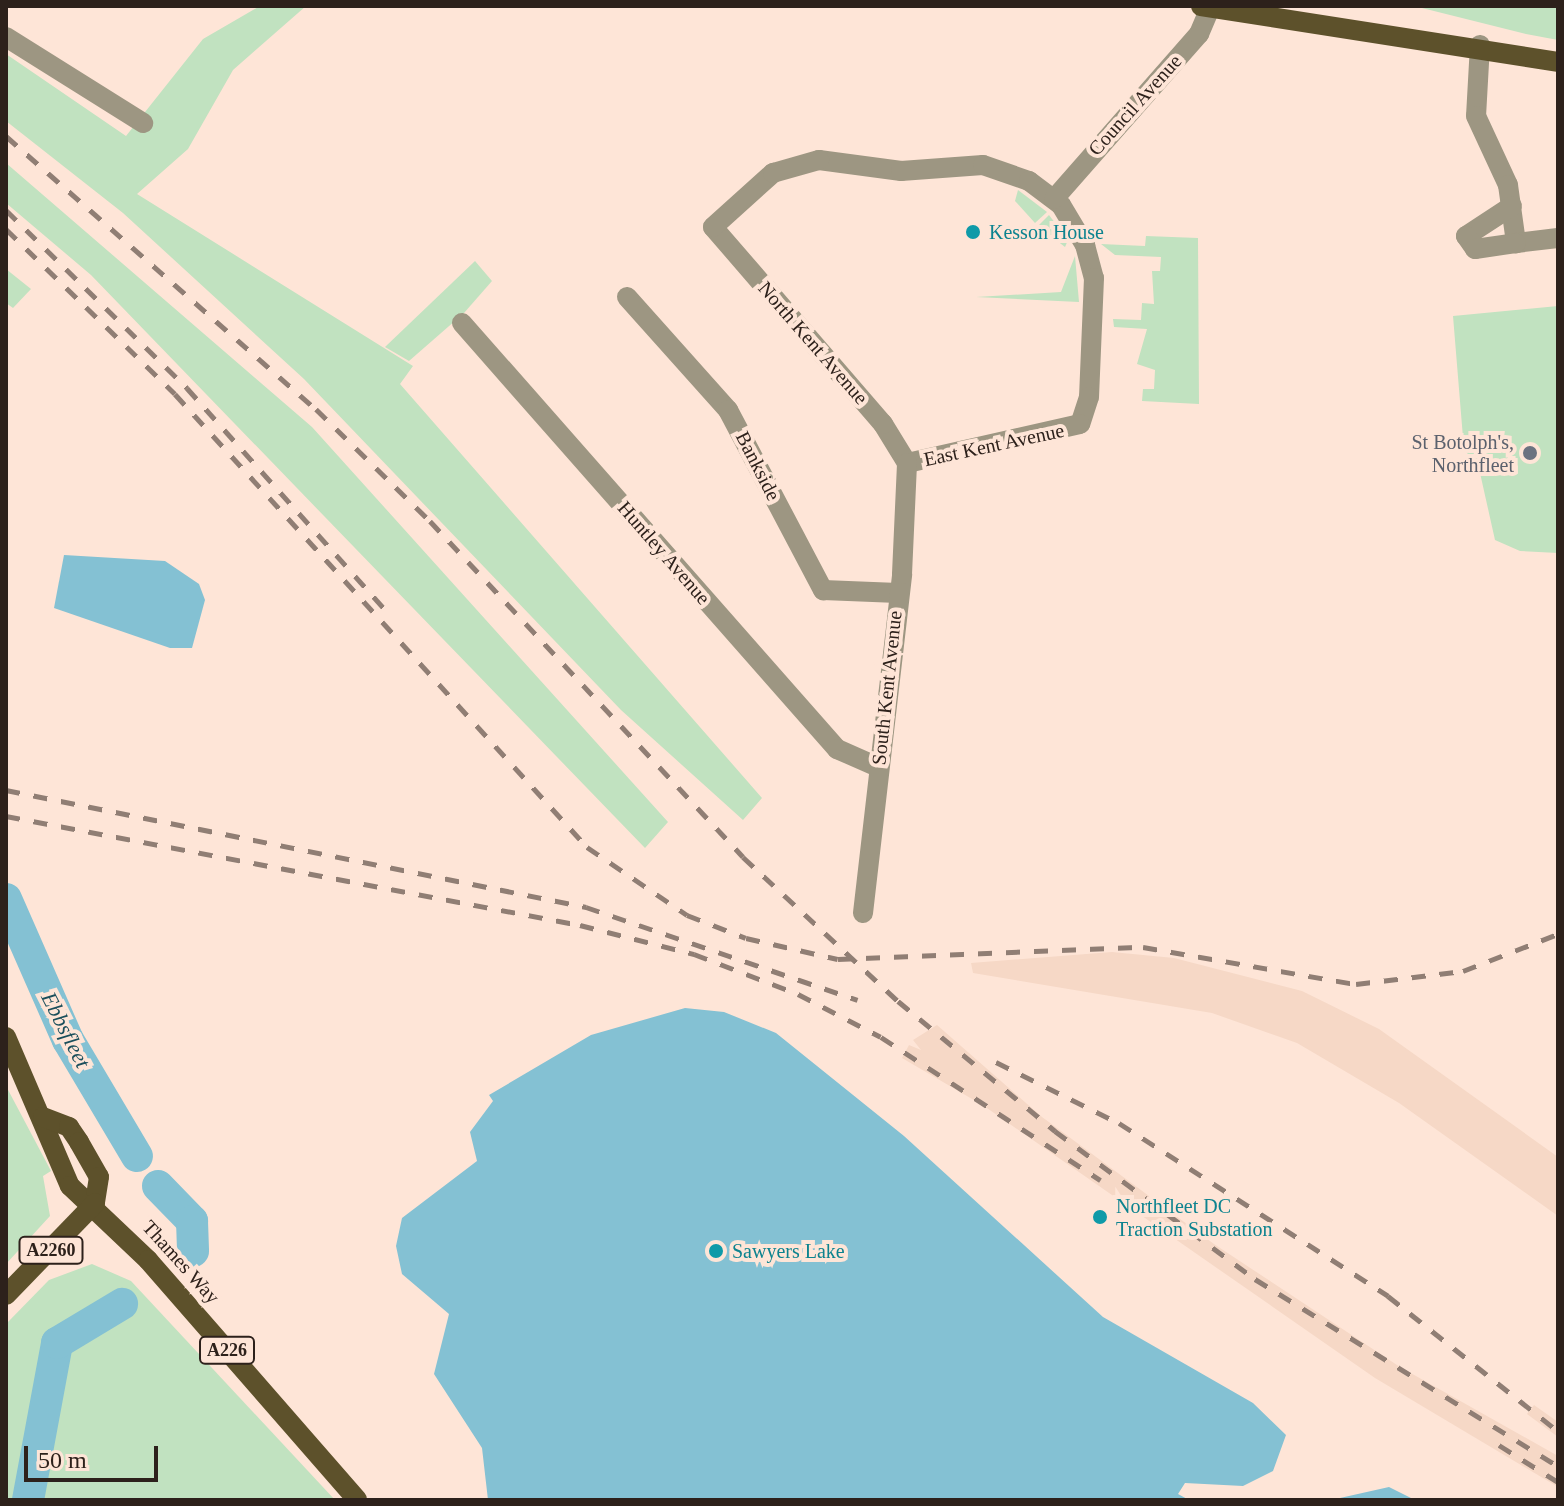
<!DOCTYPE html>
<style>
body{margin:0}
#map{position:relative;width:1564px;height:1506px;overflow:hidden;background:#fee5d7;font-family:Georgia,serif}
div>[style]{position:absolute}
.built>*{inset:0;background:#f6d8c6}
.green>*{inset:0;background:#c1e2c0}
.water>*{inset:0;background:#84c1d3}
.river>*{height:32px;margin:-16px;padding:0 16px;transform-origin:16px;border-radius:16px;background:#84c1d3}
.minor>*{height:20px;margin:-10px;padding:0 10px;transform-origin:10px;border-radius:10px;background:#9d9682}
.major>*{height:20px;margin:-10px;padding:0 10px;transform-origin:10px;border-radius:10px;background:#5d512b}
.rail>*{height:5px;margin-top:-2.5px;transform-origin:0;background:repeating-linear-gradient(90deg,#907e74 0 14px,transparent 0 28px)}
.dots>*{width:22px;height:22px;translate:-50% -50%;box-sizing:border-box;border:4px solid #fee5d7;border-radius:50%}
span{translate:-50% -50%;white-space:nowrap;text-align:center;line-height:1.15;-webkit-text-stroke:8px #fee5d7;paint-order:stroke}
.shield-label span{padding:2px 6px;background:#fee5d7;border:2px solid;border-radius:6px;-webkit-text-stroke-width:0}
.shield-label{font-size:18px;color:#2d211b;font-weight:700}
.street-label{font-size:20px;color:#2d211b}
.culture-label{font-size:20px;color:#0d838f}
.left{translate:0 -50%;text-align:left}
.worship-label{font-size:20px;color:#5b616d}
.right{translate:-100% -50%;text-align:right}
.water-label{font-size:22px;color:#1a4e5b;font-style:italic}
.frame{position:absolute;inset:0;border:8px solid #2d211b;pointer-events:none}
.scale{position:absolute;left:24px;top:1446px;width:134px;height:36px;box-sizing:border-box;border:4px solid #2d211b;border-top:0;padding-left:10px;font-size:24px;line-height:28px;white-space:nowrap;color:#2d211b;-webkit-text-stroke:6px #fee5d7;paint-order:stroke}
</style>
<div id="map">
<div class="built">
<div style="clip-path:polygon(1112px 952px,1174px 958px,1302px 991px,1379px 1029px,1558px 1157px,1558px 1216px,1399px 1103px,1297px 1043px,1212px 1013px,973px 973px,971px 963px)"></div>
<div style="clip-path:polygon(937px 1025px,1042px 1117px,1214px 1244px,1400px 1367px,1558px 1456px,1558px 1487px,1375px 1378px,984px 1106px,902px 1058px,909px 1045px,921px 1050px,913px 1040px)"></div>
<div style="clip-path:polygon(1534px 1405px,1558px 1422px,1558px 1437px,1527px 1414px)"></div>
</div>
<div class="green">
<div style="clip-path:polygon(260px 6px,306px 6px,233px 70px,188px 149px,137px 194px,413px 366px,400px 384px,762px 798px,743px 820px,621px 710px,304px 379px,123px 213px,6px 121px,6px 54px,126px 136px,203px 39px)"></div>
<div style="clip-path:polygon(1414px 6px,1558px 6px,1558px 40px,1526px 34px)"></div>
<div style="clip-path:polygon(6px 163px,312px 427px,668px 822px,645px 848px,91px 275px,6px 203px)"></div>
<div style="clip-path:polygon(1018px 190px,1047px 212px,1035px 223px,1015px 201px)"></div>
<div style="clip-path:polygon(1049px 215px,1068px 240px,1065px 247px,1038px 226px)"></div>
<div style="clip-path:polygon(1146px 236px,1198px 238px,1199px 404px,1142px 401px,1143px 389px,1154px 389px,1155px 370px,1137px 364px,1147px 329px,1114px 327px,1113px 319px,1141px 320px,1142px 303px,1154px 304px,1152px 271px,1160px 271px,1161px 257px,1115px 255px,1101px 244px,1145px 246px)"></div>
<div style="clip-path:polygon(1075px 256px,1079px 302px,976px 297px,1061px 292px)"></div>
<div style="clip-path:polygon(475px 261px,492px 281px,464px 313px,409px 361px,385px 347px)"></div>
<div style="clip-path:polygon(6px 269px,31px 289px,13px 308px,6px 303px)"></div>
<div style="clip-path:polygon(1558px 306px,1558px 553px,1520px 551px,1495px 540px,1478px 464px,1464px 450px,1453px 316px)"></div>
<div style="clip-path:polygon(6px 1086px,51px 1171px,43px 1176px,50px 1216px,6px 1264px)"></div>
<div style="clip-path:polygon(92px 1264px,131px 1281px,335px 1500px,6px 1500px,6px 1324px,49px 1280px)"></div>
</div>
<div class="water">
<div style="clip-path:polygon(64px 555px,165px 561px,199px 584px,205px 600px,192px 648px,170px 648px,54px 608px)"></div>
<div style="clip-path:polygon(685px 1008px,724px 1012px,776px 1033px,904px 1136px,1103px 1317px,1253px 1403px,1286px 1435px,1273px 1471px,1243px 1486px,1185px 1483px,1178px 1494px,1189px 1500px,488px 1500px,482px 1448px,434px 1374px,449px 1314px,402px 1274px,396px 1246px,402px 1218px,477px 1161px,470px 1132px,493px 1101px,489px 1095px,591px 1035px)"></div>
<div style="clip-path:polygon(1389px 1487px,1415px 1500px,1290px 1500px,1340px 1498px)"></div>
</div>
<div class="river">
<div style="left:6px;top:899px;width:154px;rotate:66.3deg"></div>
<div style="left:68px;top:1040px;width:135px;rotate:59.3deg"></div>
<div style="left:158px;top:1186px;width:49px;rotate:45.8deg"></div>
<div style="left:192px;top:1221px;width:30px;rotate:88deg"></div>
<div style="left:28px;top:1500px;width:160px;rotate:-79.5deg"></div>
<div style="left:57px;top:1343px;width:76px;rotate:-31deg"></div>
</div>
<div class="minor">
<div style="left:6px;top:37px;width:162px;rotate:32.1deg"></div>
<div style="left:1480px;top:45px;width:71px;rotate:93.2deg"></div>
<div style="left:1476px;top:116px;width:76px;rotate:65.1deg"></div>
<div style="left:1508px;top:185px;width:59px;rotate:82.1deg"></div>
<div style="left:1516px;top:243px;width:42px;rotate:-6.8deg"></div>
<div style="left:819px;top:160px;width:83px;rotate:7.6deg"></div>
<div style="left:901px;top:171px;width:82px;rotate:-4.2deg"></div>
<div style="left:983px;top:165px;width:49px;rotate:19.2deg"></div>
<div style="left:1029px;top:181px;width:40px;rotate:37deg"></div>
<div style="left:1061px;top:205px;width:47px;rotate:59deg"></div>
<div style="left:1085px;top:245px;width:34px;rotate:75deg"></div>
<div style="left:1094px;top:278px;width:119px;rotate:92.4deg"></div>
<div style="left:1089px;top:397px;width:28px;rotate:108deg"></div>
<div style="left:1080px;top:424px;width:177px;rotate:167.3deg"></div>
<div style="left:907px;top:463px;width:46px;rotate:-121.6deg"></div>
<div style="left:883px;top:424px;width:260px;rotate:-130.8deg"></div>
<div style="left:713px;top:227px;width:81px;rotate:-42deg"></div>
<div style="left:773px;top:173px;width:48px;rotate:-15.8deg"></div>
<div style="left:1054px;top:199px;width:220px;rotate:-48.7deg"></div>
<div style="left:1199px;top:34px;width:28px;rotate:-67deg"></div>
<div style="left:1512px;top:206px;width:55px;rotate:146.9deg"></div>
<div style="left:1466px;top:236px;width:16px;rotate:55deg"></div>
<div style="left:1475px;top:249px;width:41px;rotate:-8.3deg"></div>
<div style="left:627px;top:297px;width:152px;rotate:48.2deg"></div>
<div style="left:728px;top:410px;width:204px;rotate:62.2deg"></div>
<div style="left:823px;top:590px;width:75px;rotate:2.3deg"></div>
<div style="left:462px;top:323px;width:568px;rotate:48.64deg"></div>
<div style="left:837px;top:749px;width:45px;rotate:23.7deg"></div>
<div style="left:863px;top:913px;width:341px;rotate:-83.4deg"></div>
<div style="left:902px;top:574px;width:111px;rotate:-87.4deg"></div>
</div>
<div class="major">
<div style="left:1201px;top:6px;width:361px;rotate:8.9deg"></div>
<div style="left:6px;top:1037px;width:162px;rotate:66.8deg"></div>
<div style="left:70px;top:1186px;width:108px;rotate:43.5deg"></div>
<div style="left:148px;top:1260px;width:318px;rotate:48.9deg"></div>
<div style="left:43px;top:1117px;width:28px;rotate:21deg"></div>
<div style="left:69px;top:1127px;width:18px;rotate:56deg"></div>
<div style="left:79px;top:1142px;width:40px;rotate:60.3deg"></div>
<div style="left:99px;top:1177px;width:26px;rotate:99deg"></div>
<div style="left:6px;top:1295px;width:128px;rotate:-45.9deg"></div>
</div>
<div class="rail">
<div style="left:6px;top:136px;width:413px;rotate:41.4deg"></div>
<div style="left:316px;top:409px;width:160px;rotate:44.5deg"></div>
<div style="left:430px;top:521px;width:459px;rotate:47deg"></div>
<div style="left:743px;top:857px;width:212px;rotate:42.9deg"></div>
<div style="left:898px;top:1001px;width:204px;rotate:39.6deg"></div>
<div style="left:1055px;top:1131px;width:249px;rotate:36.5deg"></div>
<div style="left:1255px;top:1279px;width:356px;rotate:31.7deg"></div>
<div style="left:6px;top:210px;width:254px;rotate:44.5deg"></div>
<div style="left:187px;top:388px;width:305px;rotate:48.2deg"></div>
<div style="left:6px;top:229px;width:236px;rotate:44.3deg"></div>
<div style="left:175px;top:394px;width:612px;rotate:47.71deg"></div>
<div style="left:587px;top:847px;width:121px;rotate:34.2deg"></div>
<div style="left:687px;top:915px;width:63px;rotate:21.3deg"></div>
<div style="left:746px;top:938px;width:94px;rotate:12.9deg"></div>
<div style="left:838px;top:959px;width:305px;rotate:-2.3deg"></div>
<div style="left:1143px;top:947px;width:216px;rotate:9.9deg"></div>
<div style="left:1356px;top:984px;width:108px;rotate:-6.9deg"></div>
<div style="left:1463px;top:971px;width:102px;rotate:-21.3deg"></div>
<div style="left:6px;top:790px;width:592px;rotate:11.4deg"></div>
<div style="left:586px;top:907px;width:287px;rotate:18.9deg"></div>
<div style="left:6px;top:816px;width:584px;rotate:10.75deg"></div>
<div style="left:580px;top:925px;width:118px;rotate:14.3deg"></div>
<div style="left:694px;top:954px;width:111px;rotate:21deg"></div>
<div style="left:798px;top:994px;width:93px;rotate:27.4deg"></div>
<div style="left:881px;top:1037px;width:262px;rotate:33.1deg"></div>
<div style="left:996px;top:1062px;width:137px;rotate:26.4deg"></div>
<div style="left:1119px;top:1123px;width:320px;rotate:32.7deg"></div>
<div style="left:1388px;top:1296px;width:217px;rotate:38.5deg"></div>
<div style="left:1499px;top:1445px;width:70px;rotate:32.1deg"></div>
</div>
<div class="dots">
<div style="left:973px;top:232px;background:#0f9aa8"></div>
<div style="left:1530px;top:453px;background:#6b7280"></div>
<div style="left:1100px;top:1217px;background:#0f9aa8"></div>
<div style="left:716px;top:1251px;background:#0f9aa8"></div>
</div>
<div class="shield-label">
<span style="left:51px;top:1250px">A2260</span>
<span style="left:227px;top:1350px">A226</span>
</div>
<div class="street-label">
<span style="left:1135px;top:105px;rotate:-48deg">Council Avenue</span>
<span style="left:813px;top:343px;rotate:49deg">North Kent Avenue</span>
<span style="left:994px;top:445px;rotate:-12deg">East Kent Avenue</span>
<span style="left:758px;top:466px;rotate:63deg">Bankside</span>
<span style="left:664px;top:553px;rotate:49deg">Huntley Avenue</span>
<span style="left:887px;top:688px;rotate:-84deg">South Kent Avenue</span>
<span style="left:181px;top:1262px;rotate:48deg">Thames Way</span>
</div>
<div class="culture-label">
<span class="left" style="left:989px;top:232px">Kesson House</span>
<span class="left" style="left:1116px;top:1218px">Northfleet DC<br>Traction Substation</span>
<span class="left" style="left:732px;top:1251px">Sawyers Lake</span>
</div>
<div class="worship-label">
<span class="right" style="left:1514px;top:454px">St Botolph's,<br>Northfleet</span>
</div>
<div class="water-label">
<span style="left:66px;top:1030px;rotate:63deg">Ebbsfleet</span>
</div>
<div class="frame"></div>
<div class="scale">50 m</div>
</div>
